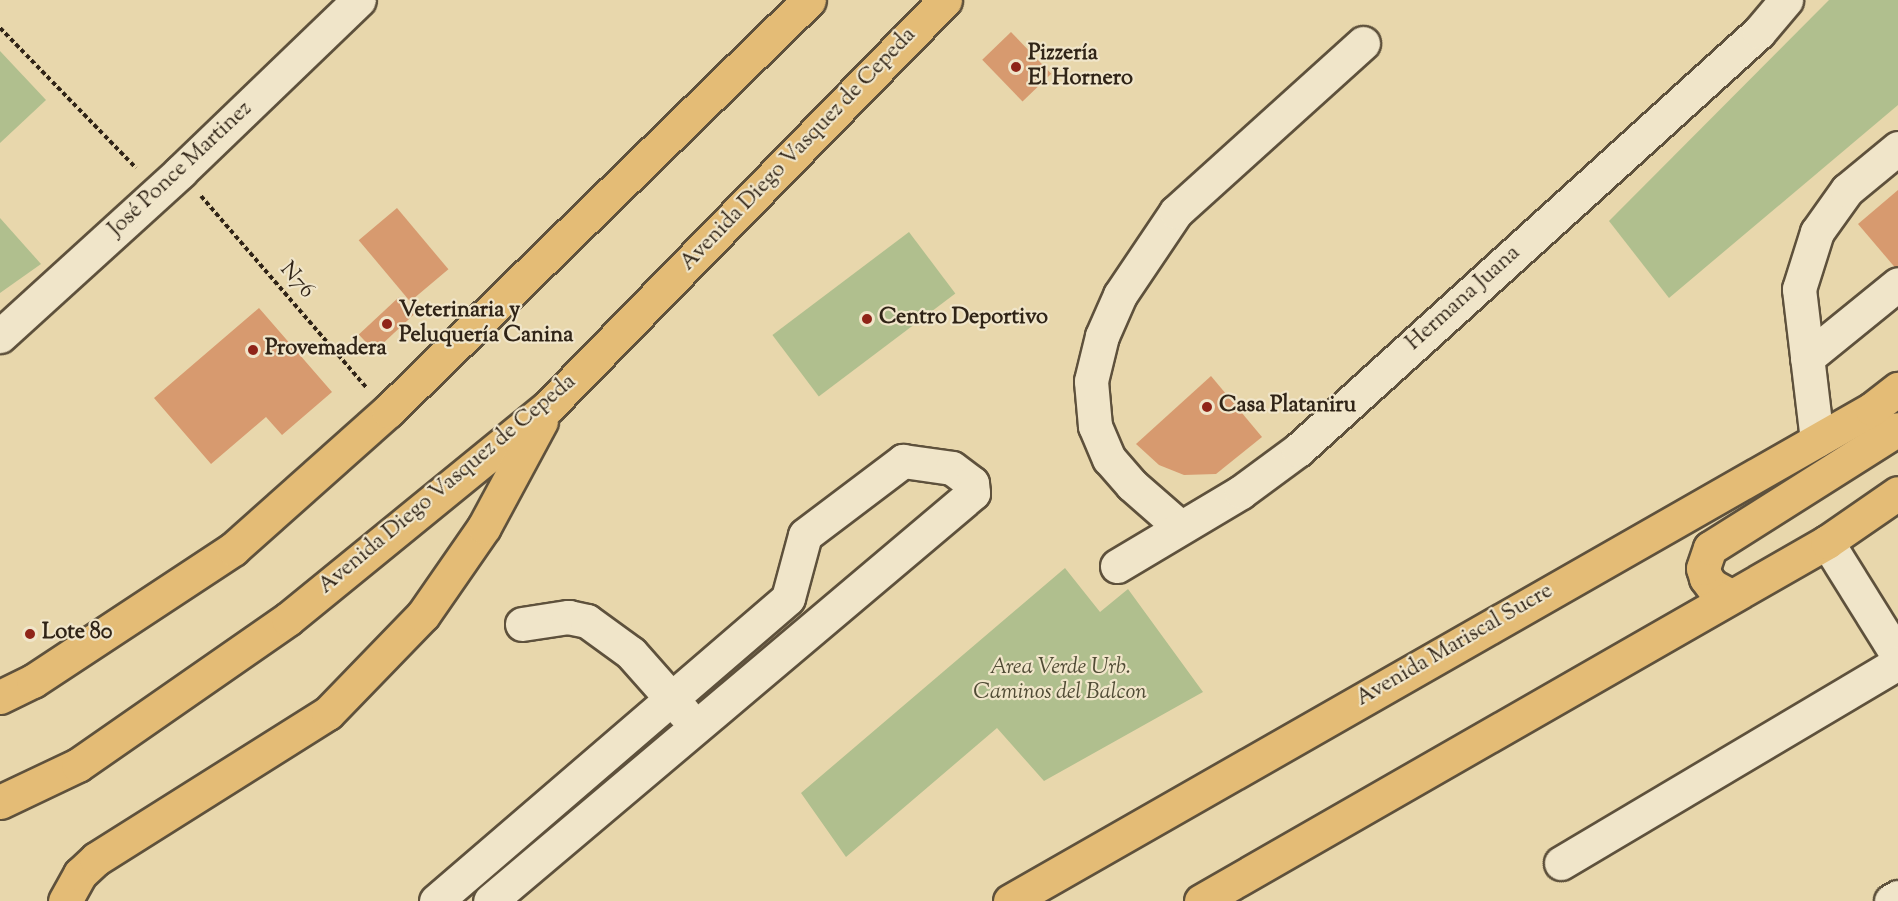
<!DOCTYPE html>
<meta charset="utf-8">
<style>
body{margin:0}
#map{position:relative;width:1898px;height:901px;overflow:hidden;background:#e8d7ac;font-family:"Sorts Mill Goudy",serif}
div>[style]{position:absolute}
.green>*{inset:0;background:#b0bf8e;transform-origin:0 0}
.building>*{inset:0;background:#d79a6f;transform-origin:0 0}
.path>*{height:4px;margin-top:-2px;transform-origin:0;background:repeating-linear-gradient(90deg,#302417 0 4.5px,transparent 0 7.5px)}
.roads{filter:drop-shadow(2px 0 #5e513c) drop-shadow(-2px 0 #5e513c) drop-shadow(0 2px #5e513c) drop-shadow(0 -2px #5e513c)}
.minor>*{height:33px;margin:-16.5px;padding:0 16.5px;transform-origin:16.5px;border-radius:16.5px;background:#f0e5c9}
.major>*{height:33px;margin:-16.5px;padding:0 16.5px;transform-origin:16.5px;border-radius:16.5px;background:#e4bc76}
.dots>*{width:16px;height:16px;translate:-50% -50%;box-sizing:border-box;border:3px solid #f0e5c9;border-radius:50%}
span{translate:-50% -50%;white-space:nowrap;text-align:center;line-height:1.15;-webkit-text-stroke:4.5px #f0e5c9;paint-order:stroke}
.poi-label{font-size:22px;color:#302417;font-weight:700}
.left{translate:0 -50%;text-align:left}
.street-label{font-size:22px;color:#302417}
.park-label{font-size:22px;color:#504b35;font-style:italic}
</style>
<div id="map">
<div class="green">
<div style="clip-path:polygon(1829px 0,1898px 0,1898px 105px,1669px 298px,1609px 221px)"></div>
<div style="clip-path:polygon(0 51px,46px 100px,0 143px)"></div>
<div style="clip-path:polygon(0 218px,41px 264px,0 293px)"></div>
<div style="left:909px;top:232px;width:77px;height:171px;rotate:53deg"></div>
<div style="clip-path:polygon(1065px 568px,1100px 612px,1128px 589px,1203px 692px,1044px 781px,997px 728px,846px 857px,801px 793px)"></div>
</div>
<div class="building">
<div style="left:1011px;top:32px;width:58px;height:40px;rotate:46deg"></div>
<div style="clip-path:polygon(1898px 190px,1898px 271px,1858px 224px)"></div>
<div style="left:397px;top:208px;width:80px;height:50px;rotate:50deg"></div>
<div style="left:399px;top:297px;width:23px;height:55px;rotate:47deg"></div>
<div style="clip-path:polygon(259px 308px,332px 392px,282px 435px,266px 417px,211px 464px,154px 398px)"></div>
<div style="clip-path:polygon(1211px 376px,1262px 437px,1216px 474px,1184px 475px,1159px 465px,1136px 444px)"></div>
</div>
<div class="path">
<div style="left:0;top:28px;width:195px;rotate:45.8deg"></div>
<div style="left:201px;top:196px;width:254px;rotate:49.2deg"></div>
</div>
<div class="roads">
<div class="minor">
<div style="left:0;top:336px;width:244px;rotate:-42.3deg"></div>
<div style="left:180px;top:172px;width:248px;rotate:-43.9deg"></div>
<div style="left:1807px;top:358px;width:117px;rotate:-39.1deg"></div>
<div style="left:1817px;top:440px;width:152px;rotate:-96.8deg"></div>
<div style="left:1799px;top:289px;width:60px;rotate:-72.5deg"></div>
<div style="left:1817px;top:232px;width:52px;rotate:-54.5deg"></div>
<div style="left:1847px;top:190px;width:66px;rotate:-39.5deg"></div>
<div style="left:1180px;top:527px;width:64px;rotate:-138.8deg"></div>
<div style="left:1132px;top:485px;width:35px;rotate:-131deg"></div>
<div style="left:1109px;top:459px;width:36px;rotate:-113deg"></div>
<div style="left:1095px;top:426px;width:45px;rotate:-95.1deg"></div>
<div style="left:1091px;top:381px;width:46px;rotate:-76.3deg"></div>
<div style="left:1102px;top:336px;width:45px;rotate:-66.3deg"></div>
<div style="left:1120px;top:295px;width:100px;rotate:-56deg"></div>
<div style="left:1176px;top:212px;width:252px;rotate:-42.1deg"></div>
<div style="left:1827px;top:542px;width:134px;rotate:58.1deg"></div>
<div style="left:1117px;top:566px;width:144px;rotate:-30.8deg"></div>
<div style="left:1241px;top:492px;width:71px;rotate:-36.4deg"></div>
<div style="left:1298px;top:450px;width:622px;rotate:-42.2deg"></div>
<div style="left:1759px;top:32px;width:42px;rotate:-49.8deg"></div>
<div style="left:522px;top:624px;width:47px;rotate:-8.7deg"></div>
<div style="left:568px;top:617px;width:19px;rotate:12deg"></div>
<div style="left:587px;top:621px;width:54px;rotate:36deg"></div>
<div style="left:631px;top:653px;width:80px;rotate:48.5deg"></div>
<div style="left:1561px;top:863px;width:392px;rotate:-30.7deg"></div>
<div style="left:436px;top:901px;width:464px;rotate:-40.7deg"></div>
<div style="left:788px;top:598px;width:65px;rotate:-74.9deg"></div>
<div style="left:805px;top:535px;width:123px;rotate:-37.1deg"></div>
<div style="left:903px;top:461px;width:49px;rotate:8.1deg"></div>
<div style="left:952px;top:468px;width:25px;rotate:37deg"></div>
<div style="left:972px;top:483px;width:10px;rotate:84deg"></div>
<div style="left:973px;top:493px;width:632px;rotate:139.81deg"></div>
<div style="left:1891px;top:901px;width:8px;rotate:-30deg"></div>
</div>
<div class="major">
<div style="left:1731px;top:596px;width:21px;rotate:-152deg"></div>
<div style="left:1712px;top:586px;width:10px;rotate:-127deg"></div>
<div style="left:1706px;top:578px;width:10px;rotate:-107deg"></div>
<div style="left:1703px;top:568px;width:21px;rotate:-71deg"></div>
<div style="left:1710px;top:548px;width:222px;rotate:-32.3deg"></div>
<div style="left:0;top:697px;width:37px;rotate:-26deg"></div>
<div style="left:33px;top:681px;width:240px;rotate:-33.4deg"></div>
<div style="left:233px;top:549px;width:208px;rotate:-41.7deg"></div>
<div style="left:388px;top:411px;width:588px;rotate:-44.31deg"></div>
<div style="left:0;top:802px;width:86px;rotate:-25.4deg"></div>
<div style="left:78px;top:765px;width:256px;rotate:-34.8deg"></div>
<div style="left:288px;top:619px;width:337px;rotate:-39.2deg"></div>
<div style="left:549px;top:406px;width:567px;rotate:-45.71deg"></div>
<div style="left:65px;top:901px;width:31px;rotate:-61deg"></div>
<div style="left:80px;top:874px;width:22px;rotate:-43deg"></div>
<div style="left:96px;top:859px;width:274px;rotate:-32.2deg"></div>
<div style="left:328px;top:713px;width:136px;rotate:-45.9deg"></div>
<div style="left:423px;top:615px;width:107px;rotate:-55.3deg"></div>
<div style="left:484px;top:527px;width:120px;rotate:-61.7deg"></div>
<div style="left:1010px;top:901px;width:993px;rotate:-29.72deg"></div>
<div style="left:1872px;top:409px;width:33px;rotate:-38deg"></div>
<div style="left:1201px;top:901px;width:722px;rotate:-29.83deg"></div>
<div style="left:1827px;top:542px;width:86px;rotate:-34.6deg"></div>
</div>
</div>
<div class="dots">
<div style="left:1016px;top:67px;background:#8f2418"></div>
<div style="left:867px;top:319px;background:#8f2418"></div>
<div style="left:387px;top:324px;background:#8f2418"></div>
<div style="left:253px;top:350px;background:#8f2418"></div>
<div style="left:1207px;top:407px;background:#8f2418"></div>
<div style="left:30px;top:634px;background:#8f2418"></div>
</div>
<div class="poi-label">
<span class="left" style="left:1028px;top:67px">Pizzería<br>El Hornero</span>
<span class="left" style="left:399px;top:324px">Veterinaria y<br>Peluquería Canina</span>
<span class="left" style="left:879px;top:319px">Centro Deportivo</span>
<span class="left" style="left:265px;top:350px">Provemadera</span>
<span class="left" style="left:1219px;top:407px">Casa Plataniru</span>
<span class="left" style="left:42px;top:634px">Lote 80</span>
</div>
<div class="street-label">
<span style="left:799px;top:150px;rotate:-46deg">Avenida Diego Vasquez de Cepeda</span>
<span style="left:181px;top:170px;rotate:-43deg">José Ponce Martinez</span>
<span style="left:296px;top:281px;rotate:49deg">N76</span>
<span style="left:1464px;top:299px;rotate:-42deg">Hermana Juana</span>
<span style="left:448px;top:485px;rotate:-40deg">Avenida Diego Vasquez de Cepeda</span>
<span style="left:1455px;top:646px;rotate:-30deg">Avenida Mariscal Sucre</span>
</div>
<div class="park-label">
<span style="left:1060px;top:681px">Area Verde Urb.<br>Caminos del Balcon</span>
</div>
</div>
